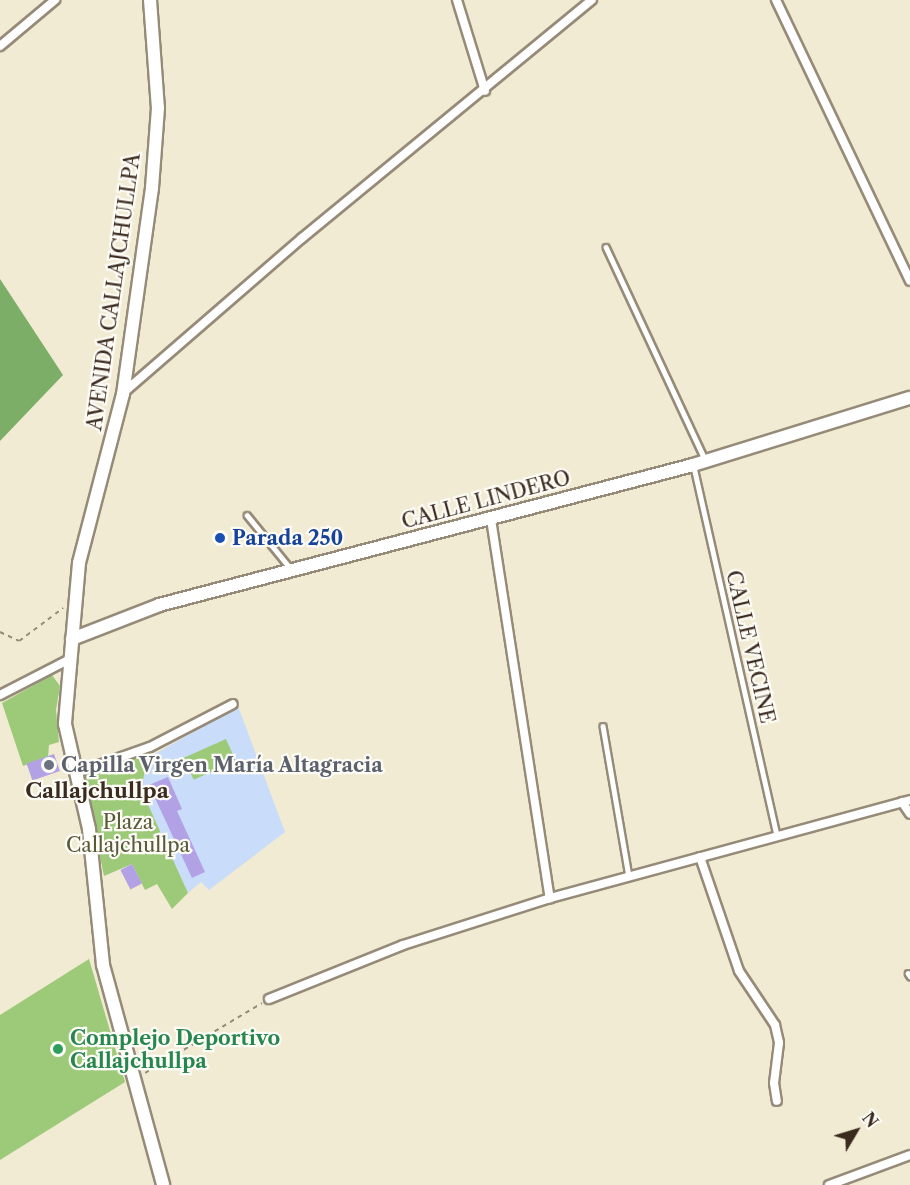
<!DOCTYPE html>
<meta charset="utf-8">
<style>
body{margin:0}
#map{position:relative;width:910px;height:1185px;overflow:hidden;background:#f0ebd2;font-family:"Libre Caslon Text",serif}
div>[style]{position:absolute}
.built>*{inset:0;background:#c9dcf9}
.green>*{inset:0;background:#9cca78;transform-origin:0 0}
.forest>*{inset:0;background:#7dae68}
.building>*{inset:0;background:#b3a1e5;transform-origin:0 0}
.path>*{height:1.5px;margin-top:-0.75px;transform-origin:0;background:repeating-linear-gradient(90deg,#968a78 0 4.5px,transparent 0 9px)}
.roads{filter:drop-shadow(2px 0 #968a78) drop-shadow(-2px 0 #968a78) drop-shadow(0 2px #968a78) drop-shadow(0 -2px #968a78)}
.lane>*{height:4.5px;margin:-2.25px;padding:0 2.25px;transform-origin:2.25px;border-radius:2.25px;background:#fff}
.street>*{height:8px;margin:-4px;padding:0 4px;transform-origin:4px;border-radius:4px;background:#fff}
.secondary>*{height:12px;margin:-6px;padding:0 6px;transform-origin:6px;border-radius:6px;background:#fff}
.dots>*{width:16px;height:16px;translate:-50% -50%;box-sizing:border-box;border:3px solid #fdfcf7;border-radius:50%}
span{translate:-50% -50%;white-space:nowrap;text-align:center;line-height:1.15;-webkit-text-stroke:4.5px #fdfcf7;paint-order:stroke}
.street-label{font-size:20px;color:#3b2a1e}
.transit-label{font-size:20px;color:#164399;font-weight:700}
.left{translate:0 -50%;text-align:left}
.worship-label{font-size:20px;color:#5b616d;font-weight:700}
.park-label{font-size:20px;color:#585a39}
.leisure-label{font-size:20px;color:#27864d;font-weight:700}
.neighbourhood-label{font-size:21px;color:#3b2a1e;font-weight:700}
.north{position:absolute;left:826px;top:1101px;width:60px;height:60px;-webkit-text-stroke:4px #fdfcf7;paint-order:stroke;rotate:52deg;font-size:16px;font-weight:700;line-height:24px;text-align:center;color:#3b2a1e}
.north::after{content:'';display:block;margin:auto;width:21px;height:27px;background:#3b2a1e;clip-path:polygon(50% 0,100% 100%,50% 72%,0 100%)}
</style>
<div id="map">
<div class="built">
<div style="clip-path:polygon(238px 706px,285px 832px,209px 890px,201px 882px,188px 893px,141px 789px,148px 758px)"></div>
</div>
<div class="green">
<div style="clip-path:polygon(52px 675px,60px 686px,56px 710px,59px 742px,49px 745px,48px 757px,23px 766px,2px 703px)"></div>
<div style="left:226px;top:739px;width:24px;height:46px;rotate:66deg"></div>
<div style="clip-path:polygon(148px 758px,141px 789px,188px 893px,172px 909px,157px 884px,145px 890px,132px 864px,104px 876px,85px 783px,87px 774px,131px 759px)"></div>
<div style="clip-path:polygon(89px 959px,125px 1082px,0 1160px,0 1015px)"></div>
</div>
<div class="forest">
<div style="clip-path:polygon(0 279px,63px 375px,0 441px)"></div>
</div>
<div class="building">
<div style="left:54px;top:754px;width:18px;height:29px;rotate:71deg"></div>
<div style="clip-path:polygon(168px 777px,182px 809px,177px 811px,205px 872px,192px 878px,149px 785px)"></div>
<div style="left:132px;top:864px;width:22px;height:13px;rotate:63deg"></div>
</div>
<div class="path">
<div style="left:0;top:632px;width:21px;rotate:25deg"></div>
<div style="left:19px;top:641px;width:55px;rotate:-36.9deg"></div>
<div style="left:145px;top:1073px;width:136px;rotate:-30.9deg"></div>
</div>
<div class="roads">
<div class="lane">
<div style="left:606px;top:247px;width:234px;rotate:65deg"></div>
<div style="left:694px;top:467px;width:378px;rotate:77.3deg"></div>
<div style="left:247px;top:515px;width:70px;rotate:50.8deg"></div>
<div style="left:603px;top:726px;width:152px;rotate:80.2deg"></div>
<div style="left:908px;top:973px;width:4px;rotate:56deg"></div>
</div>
<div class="street">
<div style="left:457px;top:0;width:95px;rotate:72.9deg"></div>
<div style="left:776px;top:0;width:311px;rotate:64.5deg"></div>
<div style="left:0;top:46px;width:72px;rotate:-39.9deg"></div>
<div style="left:123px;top:393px;width:237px;rotate:-40.9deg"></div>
<div style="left:302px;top:238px;width:375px;rotate:-39.4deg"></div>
<div style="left:491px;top:519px;width:384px;rotate:81.2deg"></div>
<div style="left:0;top:695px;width:79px;rotate:-27.2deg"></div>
<div style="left:76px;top:773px;width:78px;rotate:-19.4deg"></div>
<div style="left:150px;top:747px;width:93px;rotate:-27.4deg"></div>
<div style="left:902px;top:802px;width:14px;rotate:56deg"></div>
<div style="left:700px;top:857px;width:120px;rotate:71.1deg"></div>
<div style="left:739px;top:971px;width:65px;rotate:56.3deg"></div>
<div style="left:775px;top:1025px;width:18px;rotate:77deg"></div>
<div style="left:779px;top:1043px;width:40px;rotate:97.1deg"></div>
<div style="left:774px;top:1083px;width:18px;rotate:81deg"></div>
<div style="left:269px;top:999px;width:144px;rotate:-21.9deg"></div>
<div style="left:403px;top:945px;width:154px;rotate:-17.7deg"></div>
<div style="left:550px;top:898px;width:373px;rotate:-15.2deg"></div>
<div style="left:829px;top:1185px;width:86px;rotate:-20.3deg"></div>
</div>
<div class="secondary">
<div style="left:150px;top:0;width:108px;rotate:85.8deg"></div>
<div style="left:158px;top:108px;width:80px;rotate:94.3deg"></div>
<div style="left:152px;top:188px;width:208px;rotate:98deg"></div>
<div style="left:123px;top:394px;width:175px;rotate:104.6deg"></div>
<div style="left:79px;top:563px;width:162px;rotate:95deg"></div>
<div style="left:65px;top:724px;width:108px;rotate:77.1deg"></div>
<div style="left:89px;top:829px;width:137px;rotate:84.1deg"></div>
<div style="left:103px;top:965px;width:228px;rotate:74.7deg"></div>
<div style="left:72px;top:639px;width:93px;rotate:-21.3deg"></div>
<div style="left:159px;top:605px;width:552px;rotate:-14.69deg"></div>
<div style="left:693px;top:465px;width:227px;rotate:-17.2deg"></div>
</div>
</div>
<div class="dots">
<div style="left:220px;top:538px;background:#1a4fb4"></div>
<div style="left:49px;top:765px;background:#6b7280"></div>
<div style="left:58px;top:1049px;background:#2e9e5b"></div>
</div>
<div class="street-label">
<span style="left:114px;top:292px;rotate:-82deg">AVENIDA CALLAJCHULLPA</span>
<span style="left:486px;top:500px;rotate:-15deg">CALLE LINDERO</span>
<span style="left:750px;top:647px;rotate:77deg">CALLE VECINE</span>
</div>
<div class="transit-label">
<span class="left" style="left:232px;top:538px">Parada 250</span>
</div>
<div class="worship-label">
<span class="left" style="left:61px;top:765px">Capilla Virgen María Altagracia</span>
</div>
<div class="park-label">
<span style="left:128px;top:834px">Plaza<br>Callajchullpa</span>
</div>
<div class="leisure-label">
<span class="left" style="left:70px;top:1050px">Complejo Deportivo<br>Callajchullpa</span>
</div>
<div class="neighbourhood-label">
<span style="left:97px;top:791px">Callajchullpa</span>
</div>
<div class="north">N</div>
</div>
